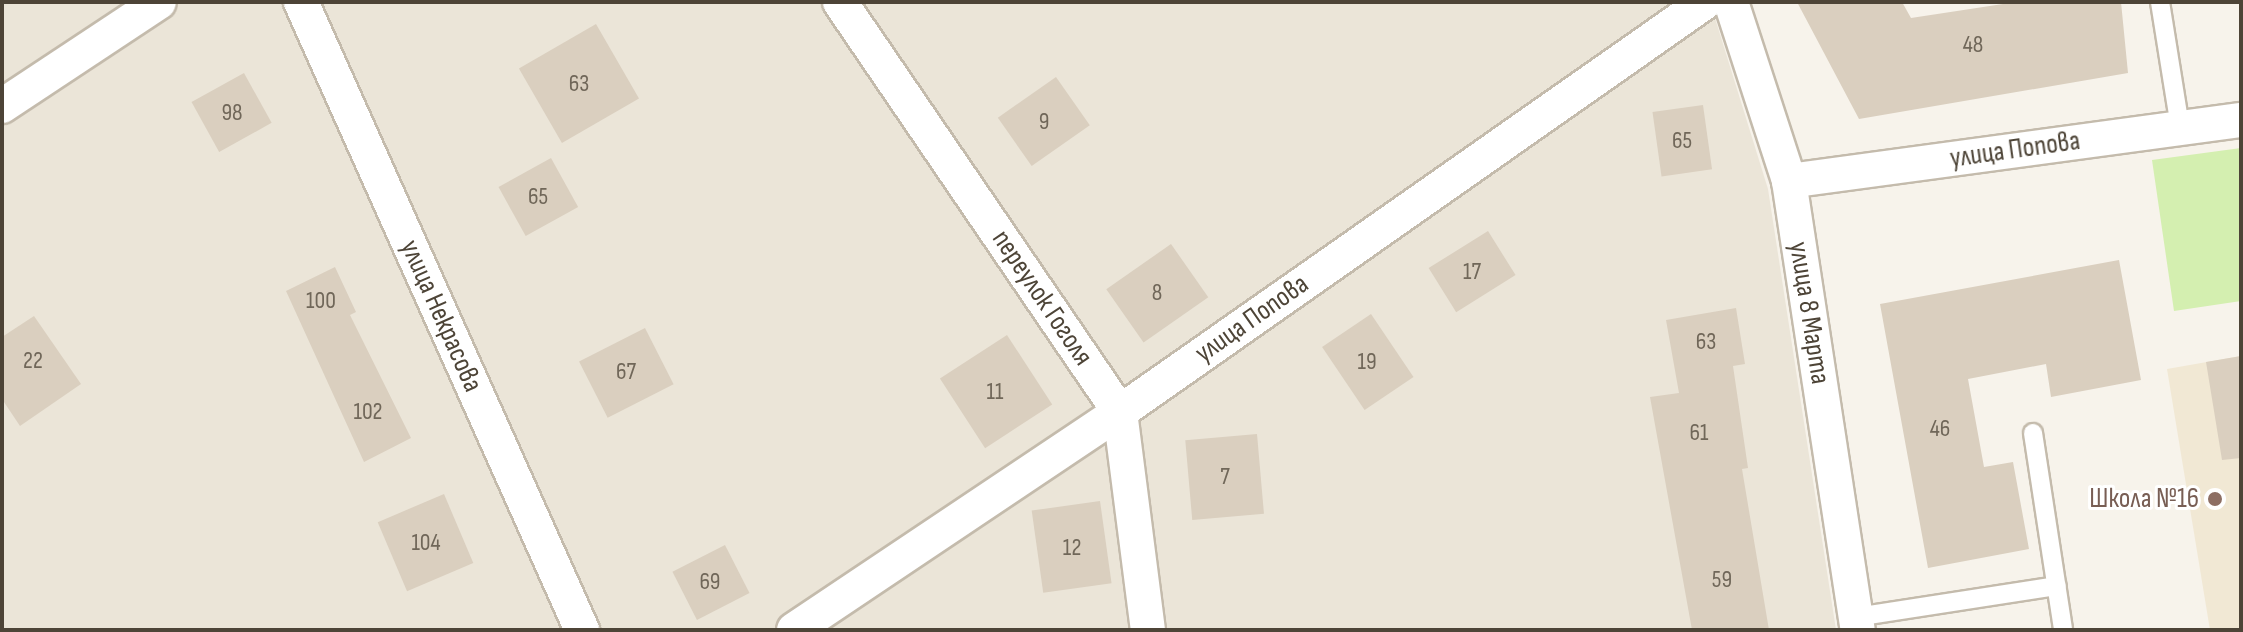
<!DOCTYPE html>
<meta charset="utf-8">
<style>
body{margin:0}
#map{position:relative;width:2243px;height:632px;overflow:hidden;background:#f7f3eb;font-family:"Sofia Sans Condensed",sans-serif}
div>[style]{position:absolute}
.residential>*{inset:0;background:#ebe5d8}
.education>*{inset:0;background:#f1e8d4}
.green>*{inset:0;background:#d4efb0}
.building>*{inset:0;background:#dacfbf;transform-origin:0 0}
.roads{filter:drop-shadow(2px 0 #c4bbac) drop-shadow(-2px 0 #c4bbac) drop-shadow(0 2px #c4bbac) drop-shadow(0 -2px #c4bbac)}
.lane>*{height:18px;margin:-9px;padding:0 9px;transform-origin:9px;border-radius:9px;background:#fff}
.street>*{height:34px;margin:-17px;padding:0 17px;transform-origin:17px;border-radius:17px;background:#fff}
.dots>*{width:22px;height:22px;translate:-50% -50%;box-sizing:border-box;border:4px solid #fff;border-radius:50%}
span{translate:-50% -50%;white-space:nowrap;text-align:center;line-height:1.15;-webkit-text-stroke:6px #fff;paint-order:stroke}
.number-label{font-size:24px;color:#706759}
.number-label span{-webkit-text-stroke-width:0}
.street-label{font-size:28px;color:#4d4437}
.education-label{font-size:28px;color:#785e54}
.right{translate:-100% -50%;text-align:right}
.frame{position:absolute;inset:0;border:4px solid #4d4437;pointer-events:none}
</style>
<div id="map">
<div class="residential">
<div style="clip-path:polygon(2px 2px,1710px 2px,1768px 189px,1836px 630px,2px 630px)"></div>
</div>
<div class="education">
<div style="clip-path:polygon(2241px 356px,2241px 630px,2210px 630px,2167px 369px)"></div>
</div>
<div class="green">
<div style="clip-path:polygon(2241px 148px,2241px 301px,2174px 311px,2152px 160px)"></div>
</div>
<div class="building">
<div style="clip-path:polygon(1797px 2px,1902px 2px,1911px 18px,2016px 2px,2121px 2px,2128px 73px,1859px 119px)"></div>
<div style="left:596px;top:24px;width:86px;height:89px;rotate:60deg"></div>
<div style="left:244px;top:73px;width:57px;height:60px;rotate:61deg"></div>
<div style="left:1056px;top:77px;width:59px;height:71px;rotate:55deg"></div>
<div style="left:1703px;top:105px;width:65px;height:51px;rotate:82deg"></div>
<div style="left:551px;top:158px;width:56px;height:60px;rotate:61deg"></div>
<div style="left:1488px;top:231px;width:52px;height:70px;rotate:58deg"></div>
<div style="left:1171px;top:244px;width:65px;height:79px;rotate:55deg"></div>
<div style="clip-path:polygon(2119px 260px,2141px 380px,2051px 397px,2046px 364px,1968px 379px,1984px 467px,2013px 462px,2029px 549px,1928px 568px,1880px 304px)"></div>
<div style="clip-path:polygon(335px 267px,356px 312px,350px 315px,411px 438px,364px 462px,286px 291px)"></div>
<div style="clip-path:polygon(1736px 308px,1745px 364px,1733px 366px,1748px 468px,1742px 469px,1769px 630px,1692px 630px,1650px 397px,1679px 393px,1666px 320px)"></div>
<div style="left:1371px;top:314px;width:76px;height:59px;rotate:56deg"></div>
<div style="clip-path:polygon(34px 316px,81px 384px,20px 426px,2px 399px,2px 337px)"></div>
<div style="left:645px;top:328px;width:63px;height:74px;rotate:63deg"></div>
<div style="left:1007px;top:335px;width:83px;height:80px;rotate:57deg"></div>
<div style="clip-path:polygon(2241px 356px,2241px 458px,2222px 460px,2206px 362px)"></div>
<div style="left:1257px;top:434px;width:80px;height:72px;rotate:85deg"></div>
<div style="left:444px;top:494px;width:75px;height:72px;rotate:67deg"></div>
<div style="left:1100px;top:501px;width:83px;height:69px;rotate:82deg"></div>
<div style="left:725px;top:545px;width:54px;height:59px;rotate:63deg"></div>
</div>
<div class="roads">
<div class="lane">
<div style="left:2160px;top:2px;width:127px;rotate:80.9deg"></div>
<div style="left:2033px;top:433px;width:199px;rotate:81.3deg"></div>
<div style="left:1856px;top:617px;width:203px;rotate:-8.8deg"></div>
</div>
<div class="street">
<div style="left:301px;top:2px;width:688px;rotate:65.89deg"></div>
<div style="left:840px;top:2px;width:496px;rotate:55.7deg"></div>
<div style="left:1120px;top:412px;width:220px;rotate:82.7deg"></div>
<div style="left:1731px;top:2px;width:188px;rotate:72deg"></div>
<div style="left:1789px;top:181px;width:454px;rotate:81.3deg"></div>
<div style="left:2px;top:106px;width:188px;rotate:-33.5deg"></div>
<div style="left:1789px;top:181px;width:456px;rotate:-7.7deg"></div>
<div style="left:794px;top:630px;width:392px;rotate:-33.8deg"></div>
<div style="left:1120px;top:412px;width:714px;rotate:-35.02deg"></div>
</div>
</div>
<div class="dots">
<div style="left:2215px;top:499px;background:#8d6e63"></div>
</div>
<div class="number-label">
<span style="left:1973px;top:45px">48</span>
<span style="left:579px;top:84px">63</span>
<span style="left:232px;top:113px">98</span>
<span style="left:1044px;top:122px">9</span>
<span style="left:1682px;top:141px">65</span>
<span style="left:538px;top:197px">65</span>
<span style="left:1472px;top:272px">17</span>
<span style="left:1157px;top:293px">8</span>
<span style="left:321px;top:301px">100</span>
<span style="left:1706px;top:342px">63</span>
<span style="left:33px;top:361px">22</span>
<span style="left:1367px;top:362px">19</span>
<span style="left:626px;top:372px">67</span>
<span style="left:995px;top:392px">11</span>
<span style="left:368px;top:412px">102</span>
<span style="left:1940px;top:429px">46</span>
<span style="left:1699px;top:433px">61</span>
<span style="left:1225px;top:477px">7</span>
<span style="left:426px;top:543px">104</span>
<span style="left:1072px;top:548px">12</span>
<span style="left:1722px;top:580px">59</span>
<span style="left:710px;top:582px">69</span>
</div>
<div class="street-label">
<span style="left:2015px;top:150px;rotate:-8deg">улица Попова</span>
<span style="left:1042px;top:298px;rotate:56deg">переулок Гоголя</span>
<span style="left:1809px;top:313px;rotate:81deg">улица 8 Марта</span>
<span style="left:441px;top:316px;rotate:66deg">улица Некрасова</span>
<span style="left:1252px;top:319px;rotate:-35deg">улица Попова</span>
</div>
<div class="education-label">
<span class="right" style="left:2199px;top:499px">Школа №16</span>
</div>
<div class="frame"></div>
</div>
